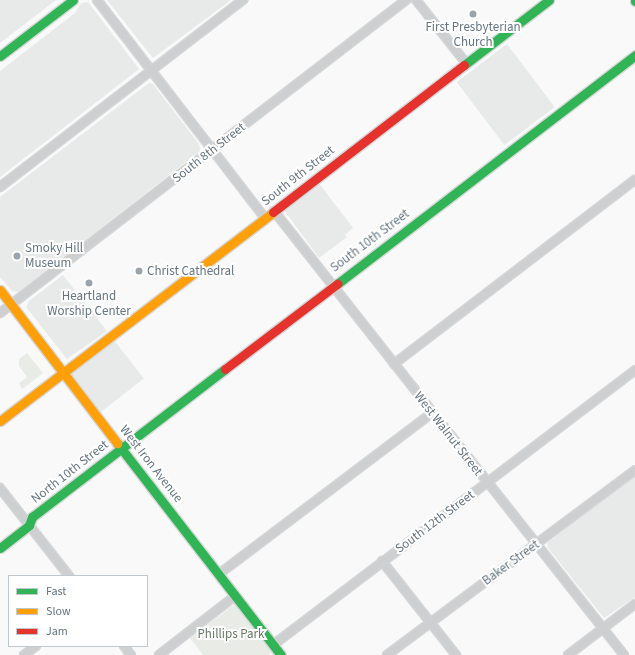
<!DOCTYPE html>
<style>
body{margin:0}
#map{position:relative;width:635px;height:655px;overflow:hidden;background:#f9f9f9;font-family:"Source Sans 3",sans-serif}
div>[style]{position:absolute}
.built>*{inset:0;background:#e8e9e9;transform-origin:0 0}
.green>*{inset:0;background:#e8ebe6}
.roads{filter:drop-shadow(1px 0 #d5d6d7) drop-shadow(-1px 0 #d5d6d7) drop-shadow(0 1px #d5d6d7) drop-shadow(0 -1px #d5d6d7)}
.street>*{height:8px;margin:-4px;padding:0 4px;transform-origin:4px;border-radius:4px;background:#cecfd0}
.fast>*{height:9px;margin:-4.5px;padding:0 4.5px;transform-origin:4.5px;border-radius:4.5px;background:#30b455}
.slow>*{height:9px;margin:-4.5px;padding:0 4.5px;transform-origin:4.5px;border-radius:4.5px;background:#ff9f0a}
.jam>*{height:9px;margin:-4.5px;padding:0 4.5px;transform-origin:4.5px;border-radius:4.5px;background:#e5322d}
.dots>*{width:11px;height:11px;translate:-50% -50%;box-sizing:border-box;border:2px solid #fff;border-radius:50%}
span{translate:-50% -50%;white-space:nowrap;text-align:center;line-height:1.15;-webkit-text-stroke:4px #fff;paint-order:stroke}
.poi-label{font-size:13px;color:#657683}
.left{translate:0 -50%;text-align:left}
.street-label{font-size:13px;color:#657683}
.park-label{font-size:13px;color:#687a64}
.legend{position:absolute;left:8px;top:575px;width:140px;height:72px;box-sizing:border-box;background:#fff;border:1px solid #c1c8cd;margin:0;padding:5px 7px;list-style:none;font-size:12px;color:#657683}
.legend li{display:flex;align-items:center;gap:8px;height:20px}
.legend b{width:20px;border:1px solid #c1c8cd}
</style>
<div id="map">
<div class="built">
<div style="clip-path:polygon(0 0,56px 0,0 43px)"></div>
<div style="clip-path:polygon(107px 0,231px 0,153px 58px)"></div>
<div style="clip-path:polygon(88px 2px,139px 69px,0 177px,0 71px,75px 13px,81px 3px)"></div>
<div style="left:507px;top:44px;width:79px;height:63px;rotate:53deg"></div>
<div style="clip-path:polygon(149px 83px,153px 84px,199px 144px,200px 151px,18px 292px,12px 291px,0 277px,0 197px)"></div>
<div style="clip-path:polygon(318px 182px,353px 228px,345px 235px,347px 237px,319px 258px,284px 210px)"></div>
<div style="clip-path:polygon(63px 275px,107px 331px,67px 359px,26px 307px,29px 301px)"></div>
<div style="left:113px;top:339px;width:50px;height:55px;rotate:52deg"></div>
<div style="clip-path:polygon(635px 475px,635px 597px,604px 618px,548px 548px,547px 543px)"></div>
</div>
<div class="green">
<div style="clip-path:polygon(27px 353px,43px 373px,22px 389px,19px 383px,27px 377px,19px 366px,19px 359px)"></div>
<div style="clip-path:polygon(235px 604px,272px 652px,269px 655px,203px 655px,190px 638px)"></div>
</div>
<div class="roads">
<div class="street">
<div style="left:97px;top:0;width:275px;rotate:52.4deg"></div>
<div style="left:416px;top:0;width:80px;rotate:51.6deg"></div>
<div style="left:0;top:187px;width:307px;rotate:-37.6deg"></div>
<div style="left:274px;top:211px;width:565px;rotate:51.75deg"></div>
<div style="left:0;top:313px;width:513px;rotate:-37.63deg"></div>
<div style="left:394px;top:364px;width:303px;rotate:-37.4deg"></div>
<div style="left:0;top:488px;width:112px;rotate:51.9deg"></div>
<div style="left:382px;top:561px;width:120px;rotate:51.8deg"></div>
<div style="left:219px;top:574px;width:267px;rotate:-37.1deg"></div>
<div style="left:273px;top:645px;width:455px;rotate:-37.2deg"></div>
<div style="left:124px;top:646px;width:11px;rotate:52deg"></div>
<div style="left:24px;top:655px;width:15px;rotate:-37deg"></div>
<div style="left:159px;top:655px;width:96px;rotate:-37.8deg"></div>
<div style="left:387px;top:655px;width:309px;rotate:-36.7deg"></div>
<div style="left:568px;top:655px;width:84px;rotate:-37.3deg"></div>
</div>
<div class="fast">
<div style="left:635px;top:0;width:1px;rotate:90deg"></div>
<div style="left:0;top:56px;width:92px;rotate:-37.5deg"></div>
<div style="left:464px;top:65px;width:107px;rotate:-37.4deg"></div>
<div style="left:337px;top:284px;width:376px;rotate:-37.5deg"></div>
<div style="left:117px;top:443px;width:268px;rotate:52.3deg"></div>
<div style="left:0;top:548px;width:37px;rotate:-38deg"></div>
<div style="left:29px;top:525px;width:9px;rotate:-69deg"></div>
<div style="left:32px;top:517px;width:243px;rotate:-37.5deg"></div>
</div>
<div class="slow">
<div style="left:0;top:290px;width:193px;rotate:52.6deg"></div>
<div style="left:0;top:421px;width:344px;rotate:-37.4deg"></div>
</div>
<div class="jam">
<div style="left:273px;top:212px;width:241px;rotate:-37.6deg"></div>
<div style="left:225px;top:369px;width:141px;rotate:-37.2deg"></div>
</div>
</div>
<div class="dots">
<div style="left:473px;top:14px;background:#99a4ac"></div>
<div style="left:17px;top:256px;background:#99a4ac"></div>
<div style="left:139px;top:271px;background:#99a4ac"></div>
<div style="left:89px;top:283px;background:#99a4ac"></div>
</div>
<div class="poi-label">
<span style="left:473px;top:35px">First Presbyterian<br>Church</span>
<span class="left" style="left:25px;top:256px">Smoky Hill<br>Museum</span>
<span class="left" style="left:147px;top:271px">Christ Cathedral</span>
<span style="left:89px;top:304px">Heartland<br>Worship Center</span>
</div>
<div class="street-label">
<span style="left:209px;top:153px;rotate:-38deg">South 8th Street</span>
<span style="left:298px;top:176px;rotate:-38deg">South 9th Street</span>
<span style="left:370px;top:241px;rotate:-37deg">South 10th Street</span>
<span style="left:448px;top:434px;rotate:52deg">West Walnut Street</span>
<span style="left:151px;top:464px;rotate:52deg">West Iron Avenue</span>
<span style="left:70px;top:472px;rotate:-38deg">North 10th Street</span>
<span style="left:435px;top:522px;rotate:-37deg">South 12th Street</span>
<span style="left:511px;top:563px;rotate:-36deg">Baker Street</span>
</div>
<div class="park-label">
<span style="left:231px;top:634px">Phillips Park</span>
</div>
<ul class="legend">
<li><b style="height:5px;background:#30b455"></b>Fast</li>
<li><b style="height:5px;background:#ff9f0a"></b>Slow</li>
<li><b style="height:5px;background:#e5322d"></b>Jam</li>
</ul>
</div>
